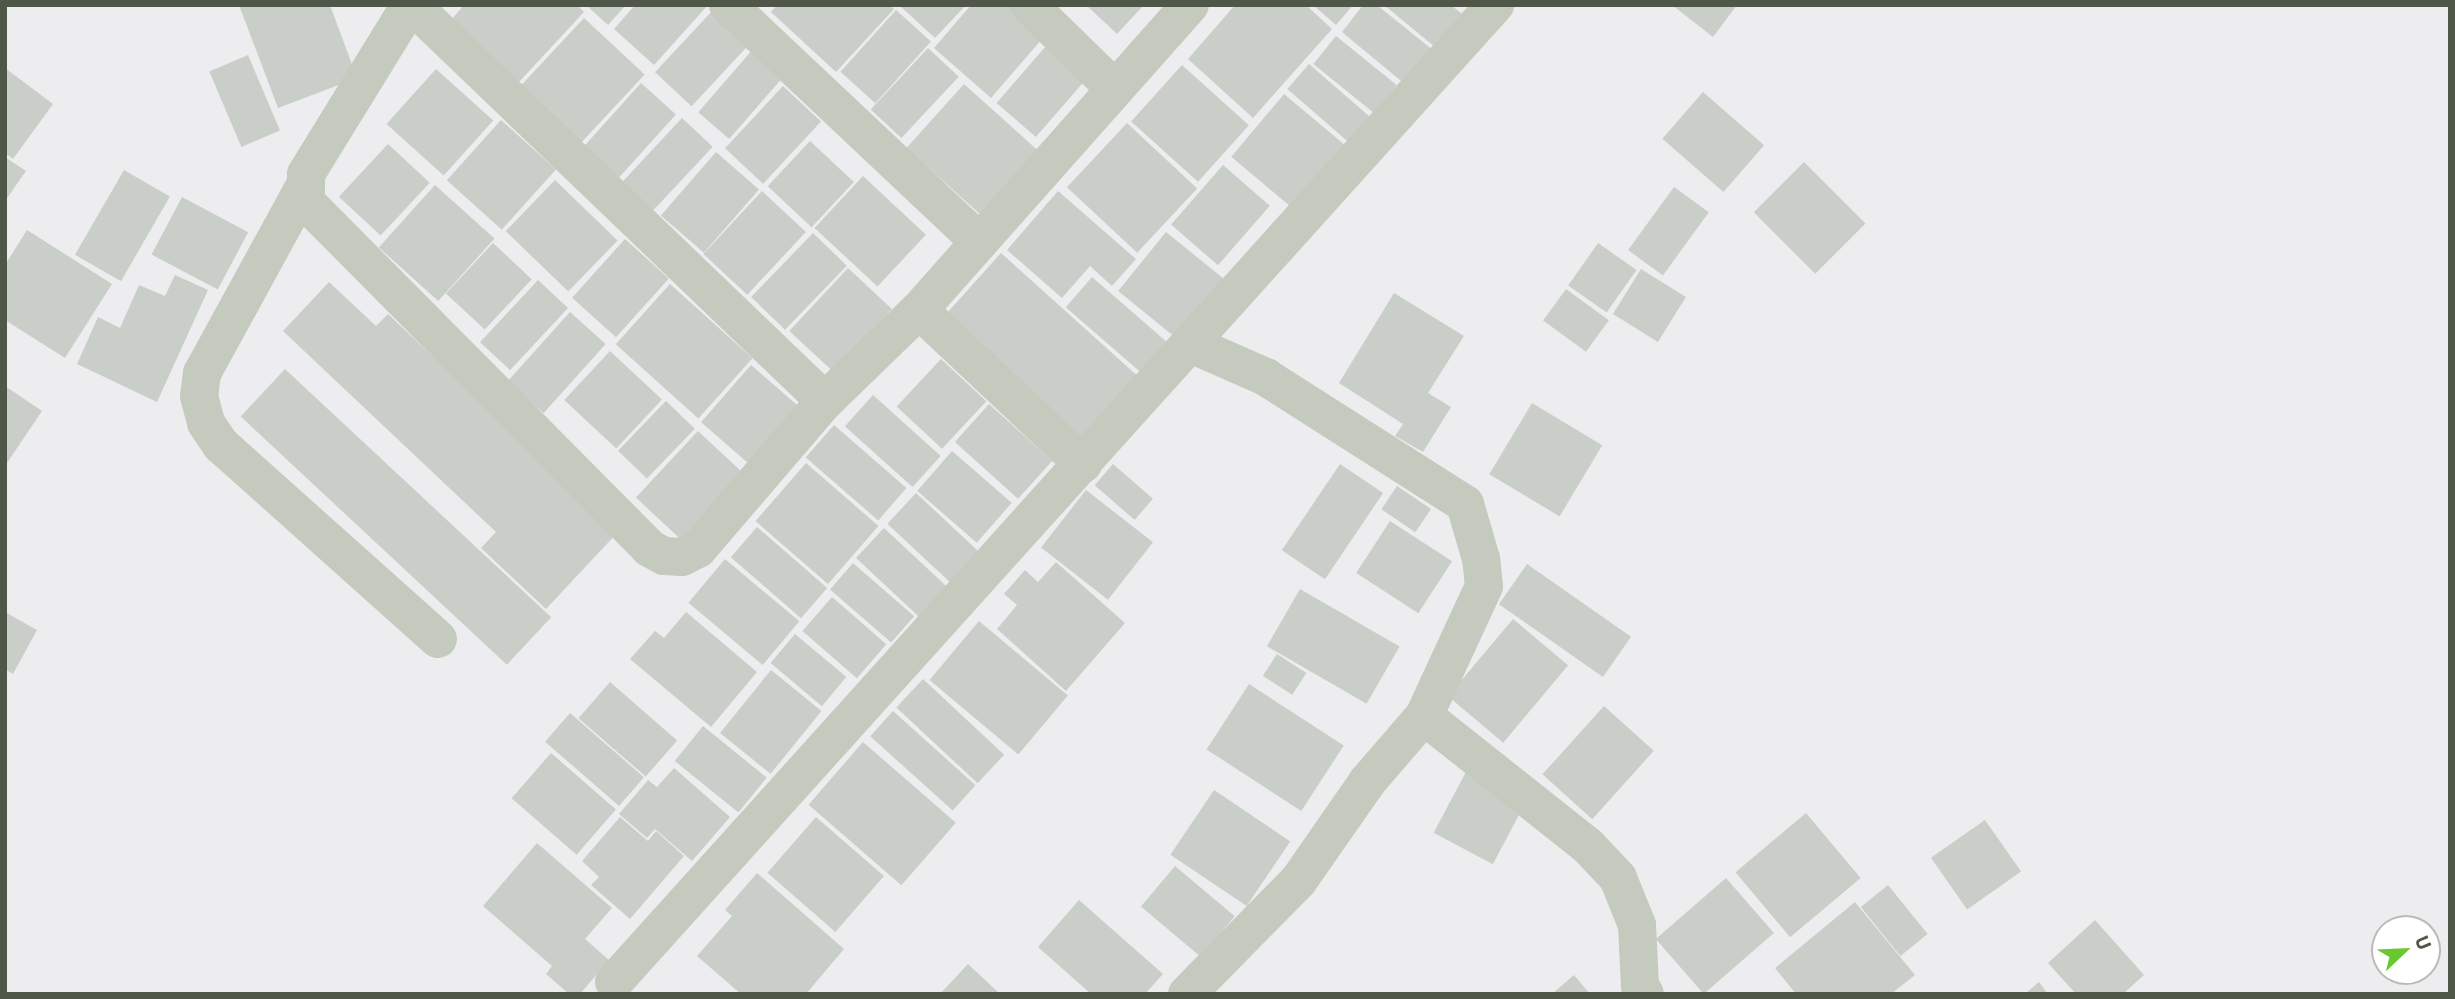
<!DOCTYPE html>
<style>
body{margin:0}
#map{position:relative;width:2455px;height:999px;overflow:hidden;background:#ededef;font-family:"IBM Plex Sans",sans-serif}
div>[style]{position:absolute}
.building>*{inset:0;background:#c9cec8;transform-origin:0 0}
.street>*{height:38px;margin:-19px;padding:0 19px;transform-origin:19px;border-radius:19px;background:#c4cabd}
span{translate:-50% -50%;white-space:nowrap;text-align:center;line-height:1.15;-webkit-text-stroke:6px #fff;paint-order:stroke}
.frame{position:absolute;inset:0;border:7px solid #4f5848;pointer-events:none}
.north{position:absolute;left:2371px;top:915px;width:70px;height:70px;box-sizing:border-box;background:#fff;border:2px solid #b9bcb6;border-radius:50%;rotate:67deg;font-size:19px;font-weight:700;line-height:28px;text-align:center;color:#4f5848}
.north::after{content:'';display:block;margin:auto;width:24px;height:32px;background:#69c82f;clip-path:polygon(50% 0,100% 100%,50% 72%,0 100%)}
</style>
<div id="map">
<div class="building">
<div style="clip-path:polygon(239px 5px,330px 5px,357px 78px,278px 108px)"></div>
<div style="clip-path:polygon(464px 5px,577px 5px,584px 12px,519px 82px,451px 20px)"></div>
<div style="clip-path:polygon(586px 5px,626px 5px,608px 25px)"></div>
<div style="clip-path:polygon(635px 5px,708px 5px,654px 65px,614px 29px)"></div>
<div style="clip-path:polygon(777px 5px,890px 5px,894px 9px,836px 72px,771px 12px)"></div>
<div style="clip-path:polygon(899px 5px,966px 5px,935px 38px)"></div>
<div style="clip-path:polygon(971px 5px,1020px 5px,1049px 31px,991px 98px,934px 48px)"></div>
<div style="clip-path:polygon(1086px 5px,1144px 5px,1117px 34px)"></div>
<div style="clip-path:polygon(1235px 5px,1306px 5px,1332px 29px,1253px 118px,1188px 59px)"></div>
<div style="clip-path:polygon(1313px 5px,1353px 5px,1336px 25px)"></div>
<div style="clip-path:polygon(1363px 5px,1377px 5px,1434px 51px,1406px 85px,1342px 32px)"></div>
<div style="clip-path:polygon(1384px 5px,1451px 5px,1462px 14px,1435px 47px)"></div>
<div style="clip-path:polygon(1672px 5px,1737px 5px,1713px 37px)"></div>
<div style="left:713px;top:10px;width:50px;height:85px;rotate:43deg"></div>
<div style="left:896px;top:10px;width:47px;height:83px;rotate:42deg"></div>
<div style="left:584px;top:18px;width:83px;height:95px;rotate:43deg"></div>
<div style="left:1336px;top:36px;width:78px;height:36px;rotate:39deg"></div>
<div style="left:1053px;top:38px;width:52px;height:86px;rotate:41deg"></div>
<div style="left:754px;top:48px;width:41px;height:85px;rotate:41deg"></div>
<div style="left:928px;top:48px;width:42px;height:84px;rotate:43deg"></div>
<div style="left:248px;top:55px;width:82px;height:42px;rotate:67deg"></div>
<div style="left:1309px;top:64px;width:87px;height:33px;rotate:41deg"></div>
<div style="left:1182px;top:65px;width:90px;height:76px;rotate:42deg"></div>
<div style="clip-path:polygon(5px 68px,53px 104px,13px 159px,5px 153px)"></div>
<div style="left:436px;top:69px;width:77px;height:74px;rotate:42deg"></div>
<div style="left:641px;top:83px;width:47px;height:85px;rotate:42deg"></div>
<div style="left:964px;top:84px;width:101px;height:86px;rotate:42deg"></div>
<div style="left:783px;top:86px;width:52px;height:85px;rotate:43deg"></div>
<div style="left:1703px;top:92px;width:81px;height:62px;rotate:41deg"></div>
<div style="left:1284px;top:94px;width:83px;height:82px;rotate:40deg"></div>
<div style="left:682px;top:118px;width:42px;height:88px;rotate:43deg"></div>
<div style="left:501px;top:120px;width:74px;height:81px;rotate:42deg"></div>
<div style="left:1127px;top:123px;width:96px;height:88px;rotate:43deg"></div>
<div style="left:810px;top:141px;width:60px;height:62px;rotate:43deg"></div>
<div style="left:388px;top:144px;width:57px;height:72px;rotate:43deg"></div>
<div style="left:716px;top:152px;width:57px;height:84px;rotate:41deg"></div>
<div style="clip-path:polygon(5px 157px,26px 171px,5px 201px)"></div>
<div style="left:1804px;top:162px;width:87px;height:71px;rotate:45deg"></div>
<div style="left:1223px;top:165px;width:62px;height:79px;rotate:41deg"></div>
<div style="left:124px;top:170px;width:53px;height:98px;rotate:30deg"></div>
<div style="left:863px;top:176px;width:86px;height:71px;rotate:43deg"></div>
<div style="left:555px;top:180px;width:87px;height:71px;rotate:44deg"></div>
<div style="left:435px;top:185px;width:80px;height:84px;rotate:42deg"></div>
<div style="left:1674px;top:187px;width:43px;height:78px;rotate:36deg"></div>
<div style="left:762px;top:191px;width:60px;height:86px;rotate:43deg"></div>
<div style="clip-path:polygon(1058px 191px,1136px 259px,1112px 286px,1090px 266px,1062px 298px,1007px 250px)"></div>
<div style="left:182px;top:197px;width:75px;height:65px;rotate:28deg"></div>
<div style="clip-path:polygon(27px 230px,112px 284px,65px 358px,5px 320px,5px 265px)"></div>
<div style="left:1166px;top:232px;width:82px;height:76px;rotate:39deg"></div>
<div style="left:813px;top:233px;width:47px;height:89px;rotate:44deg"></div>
<div style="left:625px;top:239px;width:59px;height:79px;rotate:42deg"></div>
<div style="left:493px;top:243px;width:53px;height:69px;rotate:43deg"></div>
<div style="left:1598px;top:243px;width:47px;height:52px;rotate:35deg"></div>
<div style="left:1001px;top:253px;width:192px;height:85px;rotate:42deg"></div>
<div style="left:848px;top:268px;width:60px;height:86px;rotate:43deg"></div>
<div style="left:1641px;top:269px;width:53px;height:53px;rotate:32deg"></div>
<div style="clip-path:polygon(175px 275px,208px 290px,157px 402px,77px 364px,98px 317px,120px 328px,139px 285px,165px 296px)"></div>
<div style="left:1092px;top:277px;width:106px;height:40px;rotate:41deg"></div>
<div style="left:538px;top:280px;width:41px;height:85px;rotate:43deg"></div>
<div style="clip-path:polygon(329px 282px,376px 326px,388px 314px,618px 532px,546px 609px,481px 548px,496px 532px,283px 331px)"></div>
<div style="left:670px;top:284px;width:111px;height:81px;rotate:42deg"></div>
<div style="left:1566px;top:289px;width:53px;height:39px;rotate:36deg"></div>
<div style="clip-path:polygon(1394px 293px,1464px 336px,1428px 393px,1451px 407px,1423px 452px,1395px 436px,1403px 424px,1339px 383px)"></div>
<div style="left:570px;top:312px;width:48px;height:93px;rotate:42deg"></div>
<div style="left:610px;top:351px;width:71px;height:67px;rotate:43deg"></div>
<div style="left:941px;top:359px;width:62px;height:65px;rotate:43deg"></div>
<div style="left:751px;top:365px;width:67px;height:76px;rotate:41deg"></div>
<div style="left:285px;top:369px;width:364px;height:65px;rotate:43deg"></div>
<div style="clip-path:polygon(5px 386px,42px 411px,5px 466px)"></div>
<div style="left:873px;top:395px;width:91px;height:42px;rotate:42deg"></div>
<div style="left:666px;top:401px;width:40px;height:69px;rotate:44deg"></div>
<div style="left:1532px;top:403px;width:82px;height:83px;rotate:31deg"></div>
<div style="left:989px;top:404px;width:85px;height:51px;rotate:42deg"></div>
<div style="left:834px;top:425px;width:96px;height:43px;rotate:41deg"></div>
<div style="left:698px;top:431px;width:67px;height:91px;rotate:43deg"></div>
<div style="left:952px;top:451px;width:79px;height:53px;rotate:41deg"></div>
<div style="left:806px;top:463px;width:96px;height:77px;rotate:41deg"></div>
<div style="left:1113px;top:464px;width:53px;height:28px;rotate:41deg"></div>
<div style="left:1340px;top:464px;width:52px;height:104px;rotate:34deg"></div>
<div style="left:1397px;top:486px;width:41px;height:28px;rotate:34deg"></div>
<div style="left:1086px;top:490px;width:85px;height:73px;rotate:38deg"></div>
<div style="left:916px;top:493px;width:89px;height:42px;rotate:43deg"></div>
<div style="left:1390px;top:521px;width:74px;height:62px;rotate:33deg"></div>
<div style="left:757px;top:527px;width:93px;height:40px;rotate:41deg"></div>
<div style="left:884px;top:528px;width:88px;height:41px;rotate:43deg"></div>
<div style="left:725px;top:559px;width:97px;height:57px;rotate:40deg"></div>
<div style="clip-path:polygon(1056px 562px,1125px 623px,1066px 691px,997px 629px,1017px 605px,1004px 594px,1025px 570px,1038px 582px)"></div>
<div style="left:853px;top:563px;width:81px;height:35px;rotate:41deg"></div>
<div style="left:1527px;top:564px;width:127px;height:49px;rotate:35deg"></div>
<div style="left:1300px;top:589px;width:115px;height:66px;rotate:30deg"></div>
<div style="left:832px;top:597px;width:72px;height:45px;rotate:41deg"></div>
<div style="clip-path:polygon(5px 612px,37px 630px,13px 674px,5px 669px)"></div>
<div style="clip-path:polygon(686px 612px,757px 672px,711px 727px,630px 659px,655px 631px,664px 638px)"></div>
<div style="left:1513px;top:619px;width:72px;height:101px;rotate:40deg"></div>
<div style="left:979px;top:621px;width:116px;height:77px;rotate:40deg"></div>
<div style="left:795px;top:634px;width:67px;height:38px;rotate:40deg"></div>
<div style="left:1277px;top:654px;width:35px;height:26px;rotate:33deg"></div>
<div style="left:771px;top:670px;width:65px;height:81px;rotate:39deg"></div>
<div style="left:923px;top:679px;width:111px;height:39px;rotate:43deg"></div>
<div style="left:610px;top:682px;width:89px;height:48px;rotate:41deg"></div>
<div style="left:1249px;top:684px;width:113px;height:78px;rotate:33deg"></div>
<div style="left:1604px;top:706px;width:67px;height:92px;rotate:42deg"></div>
<div style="left:893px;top:711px;width:111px;height:34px;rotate:42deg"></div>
<div style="left:570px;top:713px;width:98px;height:38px;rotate:41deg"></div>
<div style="left:703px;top:726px;width:82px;height:45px;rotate:39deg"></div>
<div style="left:863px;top:742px;width:123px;height:83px;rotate:41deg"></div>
<div style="left:551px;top:753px;width:86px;height:60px;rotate:41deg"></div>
<div style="clip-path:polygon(674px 768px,730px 817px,692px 861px,655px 829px,647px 838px,619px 814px,648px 780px,657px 787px)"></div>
<div style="left:1467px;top:770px;width:67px;height:71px;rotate:28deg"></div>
<div style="left:1214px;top:790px;width:92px;height:78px;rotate:34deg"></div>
<div style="left:1806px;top:813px;width:85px;height:92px;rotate:50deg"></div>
<div style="clip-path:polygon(620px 817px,648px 841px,656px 831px,684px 856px,630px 919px,591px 885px,599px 877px,582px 861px)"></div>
<div style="left:816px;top:817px;width:90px;height:74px;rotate:41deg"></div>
<div style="left:1985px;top:820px;width:63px;height:66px;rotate:55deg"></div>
<div style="clip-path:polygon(537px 843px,612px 908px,585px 939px,609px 960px,580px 994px,569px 994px,546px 974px,552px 966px,483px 906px)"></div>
<div style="left:1175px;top:866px;width:78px;height:53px;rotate:40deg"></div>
<div style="clip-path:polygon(757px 873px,844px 949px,806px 994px,741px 994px,697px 956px,732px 916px,725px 910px)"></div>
<div style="left:1726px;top:878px;width:73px;height:93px;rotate:49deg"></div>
<div style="left:1888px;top:885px;width:63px;height:35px;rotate:51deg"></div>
<div style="clip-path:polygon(1079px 900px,1163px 974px,1145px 994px,1091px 994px,1038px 947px)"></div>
<div style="clip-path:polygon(1855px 902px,1915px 975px,1891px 994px,1796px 994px,1775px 968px)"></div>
<div style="clip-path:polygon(2095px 920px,2144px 975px,2123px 994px,2076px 994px,2048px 963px)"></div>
<div style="clip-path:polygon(968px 964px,1000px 994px,940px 994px)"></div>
<div style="clip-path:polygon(1574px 975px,1590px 994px,1552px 994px)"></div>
<div style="clip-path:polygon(2039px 982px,2048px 994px,2025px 994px)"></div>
</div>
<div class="street">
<div style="left:410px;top:5px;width:198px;rotate:121.6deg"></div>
<div style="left:306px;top:174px;width:28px;rotate:90deg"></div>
<div style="left:306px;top:202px;width:487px;rotate:45.2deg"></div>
<div style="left:649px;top:548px;width:17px;rotate:28deg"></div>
<div style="left:664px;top:556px;width:18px;rotate:3deg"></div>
<div style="left:682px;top:557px;width:18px;rotate:-27deg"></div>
<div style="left:698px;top:549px;width:195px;rotate:-49.4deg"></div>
<div style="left:825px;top:401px;width:131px;rotate:-44.1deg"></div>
<div style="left:919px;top:310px;width:408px;rotate:-48.4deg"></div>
<div style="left:412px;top:5px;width:572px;rotate:43.8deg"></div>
<div style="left:728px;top:5px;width:344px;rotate:43.3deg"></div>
<div style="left:1029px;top:5px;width:120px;rotate:44.3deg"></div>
<div style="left:304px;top:187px;width:212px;rotate:118.7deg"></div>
<div style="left:202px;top:373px;width:23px;rotate:97deg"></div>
<div style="left:199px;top:396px;width:28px;rotate:75deg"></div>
<div style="left:206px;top:423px;width:27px;rotate:56deg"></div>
<div style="left:221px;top:445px;width:291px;rotate:41.8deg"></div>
<div style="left:919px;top:310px;width:225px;rotate:43.2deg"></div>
<div style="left:1424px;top:716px;width:209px;rotate:38.4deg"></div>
<div style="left:1588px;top:846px;width:44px;rotate:46.8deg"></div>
<div style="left:1618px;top:878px;width:51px;rotate:68deg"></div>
<div style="left:1637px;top:925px;width:61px;rotate:87.2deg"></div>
<div style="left:1640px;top:986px;width:9px;rotate:58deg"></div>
<div style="left:614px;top:982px;width:1316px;rotate:-47.96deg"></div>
<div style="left:1187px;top:994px;width:160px;rotate:-45.5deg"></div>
<div style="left:1299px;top:880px;width:119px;rotate:-55.2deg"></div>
<div style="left:1367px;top:782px;width:87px;rotate:-49.2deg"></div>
<div style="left:1424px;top:716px;width:143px;rotate:-65.2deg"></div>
<div style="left:1484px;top:586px;width:27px;rotate:-96deg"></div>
<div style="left:1481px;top:559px;width:57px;rotate:-106.2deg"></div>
<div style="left:1465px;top:504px;width:236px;rotate:-147.5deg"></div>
<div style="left:1266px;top:377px;width:80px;rotate:-156.3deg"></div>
</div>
<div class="frame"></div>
<div class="north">U</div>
</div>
